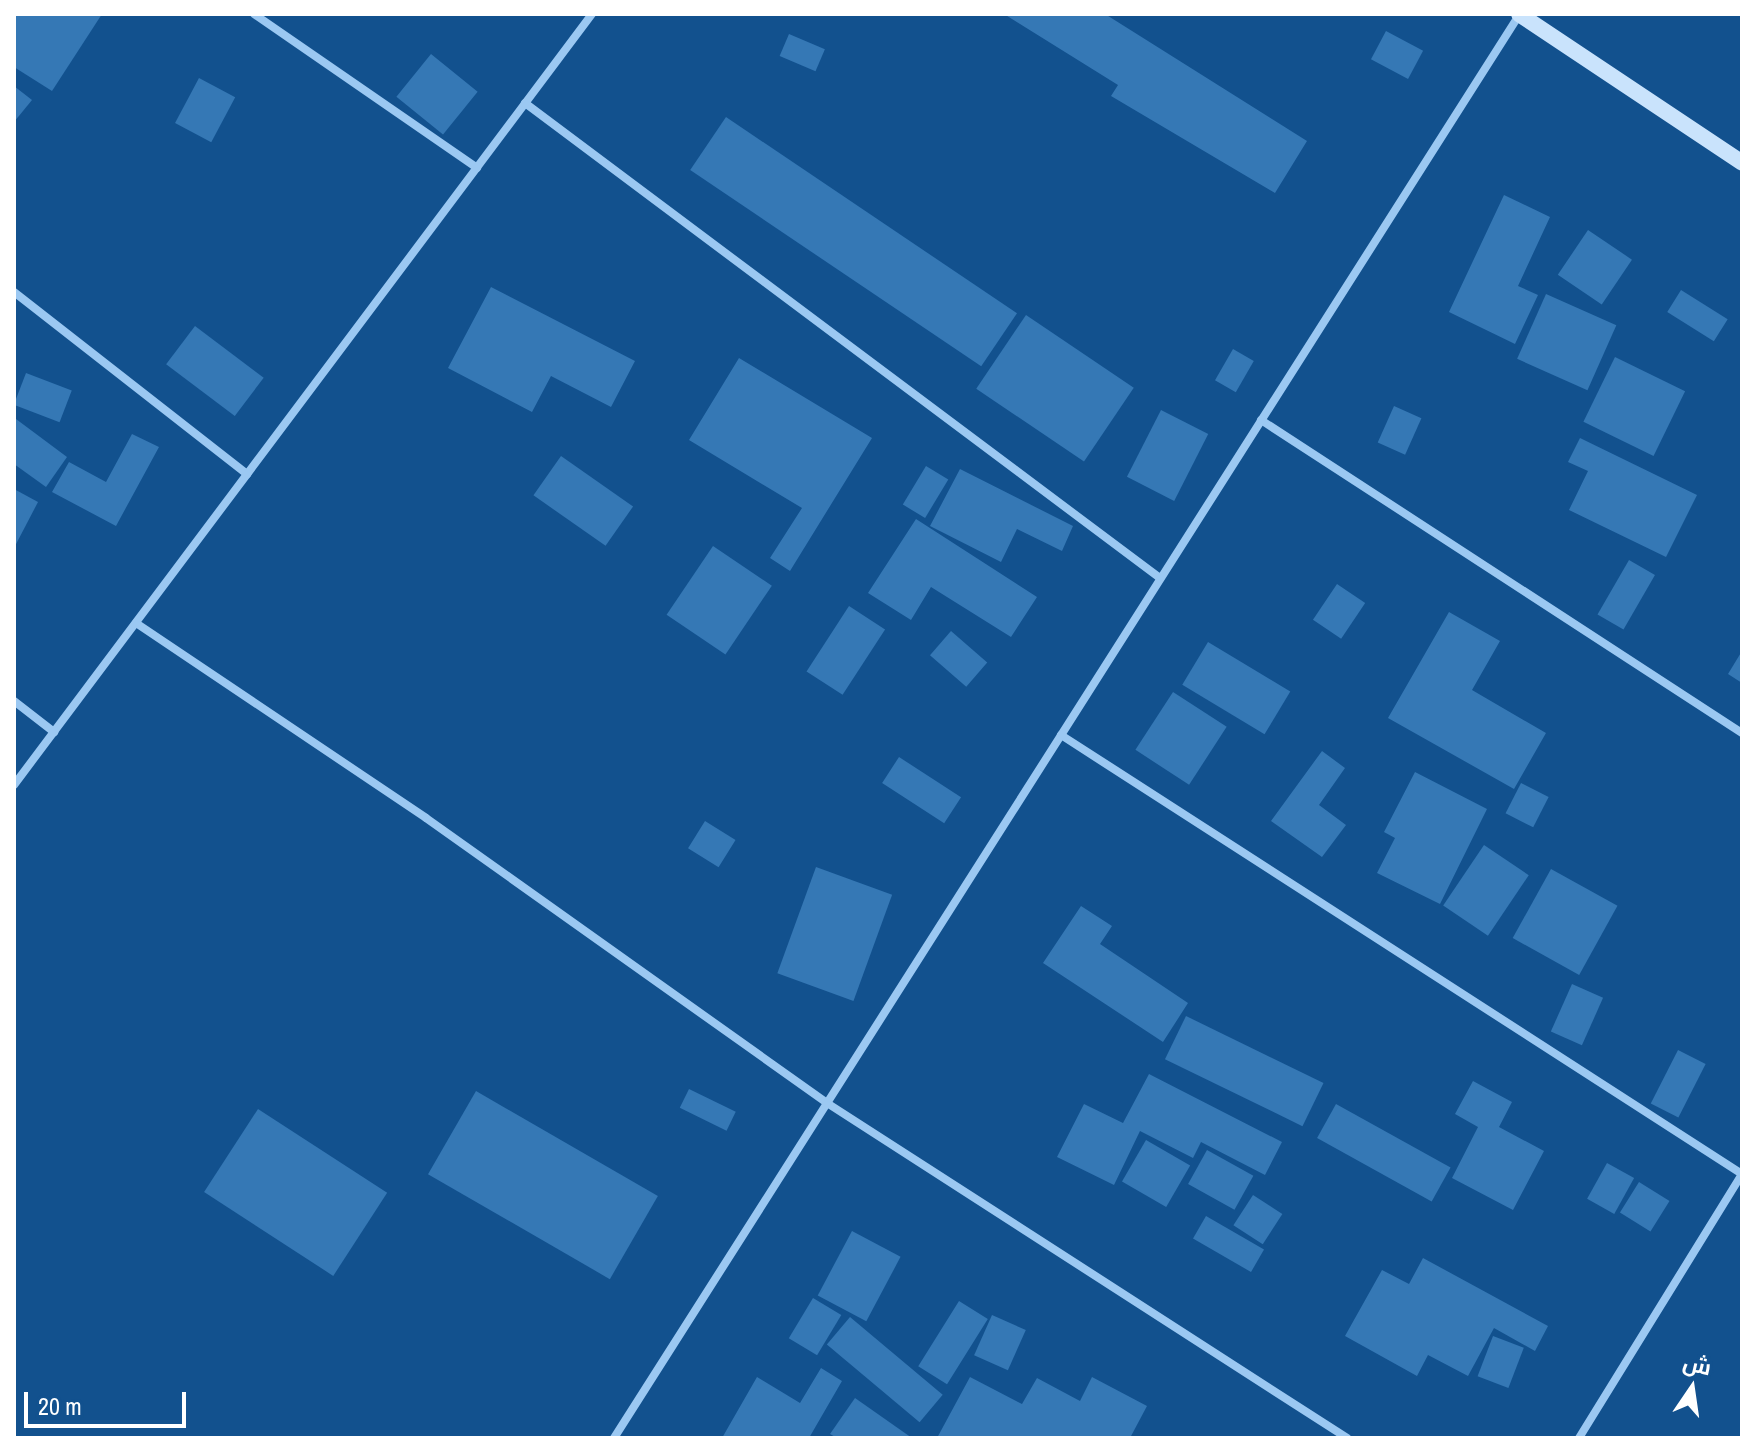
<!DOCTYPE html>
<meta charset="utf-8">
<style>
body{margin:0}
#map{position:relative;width:1756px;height:1452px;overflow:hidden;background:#12518e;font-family:"Archivo Narrow",Cairo,sans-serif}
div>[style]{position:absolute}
.building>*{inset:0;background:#3578b5;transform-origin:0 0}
.street>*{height:8px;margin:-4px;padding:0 4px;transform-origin:4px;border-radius:4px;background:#9bc8f2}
.secondary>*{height:16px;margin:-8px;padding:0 8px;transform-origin:8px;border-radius:8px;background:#c9e3fc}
span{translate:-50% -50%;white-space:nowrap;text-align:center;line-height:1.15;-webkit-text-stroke:6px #12518e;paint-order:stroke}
.frame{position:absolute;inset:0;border:16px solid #fff;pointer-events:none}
.north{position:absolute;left:1652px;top:1348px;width:80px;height:80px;-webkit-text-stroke:6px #12518e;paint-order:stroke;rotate:13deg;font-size:22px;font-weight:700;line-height:32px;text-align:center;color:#fff}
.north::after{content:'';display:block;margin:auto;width:28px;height:36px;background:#fff;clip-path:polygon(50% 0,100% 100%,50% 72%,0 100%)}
.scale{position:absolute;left:24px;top:1392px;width:162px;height:36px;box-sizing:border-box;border:4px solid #fff;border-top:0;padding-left:10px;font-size:24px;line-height:28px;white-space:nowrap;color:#fff;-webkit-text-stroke:6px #12518e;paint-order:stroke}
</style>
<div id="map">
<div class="building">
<div style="clip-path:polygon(14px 14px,102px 14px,52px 91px,14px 67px)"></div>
<div style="clip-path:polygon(1004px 14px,1105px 14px,1307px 141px,1275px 193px,1111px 96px,1118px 85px)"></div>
<div style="left:1386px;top:31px;width:42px;height:32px;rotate:28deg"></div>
<div style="left:789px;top:34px;width:39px;height:24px;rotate:23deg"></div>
<div style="left:431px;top:54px;width:60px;height:55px;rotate:39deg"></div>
<div style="left:199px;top:78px;width:41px;height:51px;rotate:28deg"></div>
<div style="clip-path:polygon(14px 86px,32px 100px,14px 122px)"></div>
<div style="left:726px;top:117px;width:351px;height:64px;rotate:34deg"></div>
<div style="clip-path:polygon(1504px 195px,1550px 217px,1518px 286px,1538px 295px,1515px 344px,1449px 312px)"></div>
<div style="left:1588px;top:230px;width:53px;height:54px;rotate:34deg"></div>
<div style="clip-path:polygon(491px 287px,635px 361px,611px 407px,551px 376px,532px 412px,448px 368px)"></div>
<div style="left:1681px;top:290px;width:55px;height:26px;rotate:32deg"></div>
<div style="left:1546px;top:294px;width:77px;height:71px;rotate:24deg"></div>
<div style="left:1026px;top:315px;width:130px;height:89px;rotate:34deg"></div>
<div style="left:195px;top:326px;width:86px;height:48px;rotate:37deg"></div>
<div style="left:1233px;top:349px;width:24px;height:36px;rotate:30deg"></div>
<div style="left:1615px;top:357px;width:78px;height:72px;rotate:26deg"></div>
<div style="clip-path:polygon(739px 358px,872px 438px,790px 571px,770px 558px,802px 508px,689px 440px)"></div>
<div style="left:26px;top:373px;width:49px;height:34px;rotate:21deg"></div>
<div style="left:1394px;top:406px;width:30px;height:40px;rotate:24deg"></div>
<div style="left:1161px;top:410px;width:53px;height:75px;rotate:27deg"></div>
<div style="clip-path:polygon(16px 419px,67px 457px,46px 487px,14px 464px)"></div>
<div style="clip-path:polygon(132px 434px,159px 447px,116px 526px,52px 492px,69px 462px,106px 482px)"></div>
<div style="clip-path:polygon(1580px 438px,1697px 495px,1666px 557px,1569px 510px,1588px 471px,1568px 462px)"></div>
<div style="left:561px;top:456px;width:88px;height:48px;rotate:35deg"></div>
<div style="left:926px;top:466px;width:26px;height:45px;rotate:31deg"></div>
<div style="clip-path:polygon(960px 469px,1073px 526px,1062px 551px,1017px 529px,1001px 562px,930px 526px)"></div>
<div style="clip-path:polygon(14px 489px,38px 502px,14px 548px)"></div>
<div style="clip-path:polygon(916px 519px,1037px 597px,1011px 637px,931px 587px,911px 620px,868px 593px)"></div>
<div style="left:713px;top:546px;width:71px;height:83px;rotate:34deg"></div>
<div style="left:1629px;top:560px;width:30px;height:63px;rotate:30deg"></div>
<div style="left:1337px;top:584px;width:34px;height:43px;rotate:34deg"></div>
<div style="left:849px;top:606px;width:43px;height:78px;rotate:33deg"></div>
<div style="clip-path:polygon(1449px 612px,1500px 641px,1472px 690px,1546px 733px,1514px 789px,1388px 718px)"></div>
<div style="left:951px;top:631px;width:48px;height:32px;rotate:41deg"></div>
<div style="left:1208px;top:642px;width:96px;height:50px;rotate:31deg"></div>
<div style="clip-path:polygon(1742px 651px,1742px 683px,1728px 674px)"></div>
<div style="left:1173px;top:692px;width:64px;height:69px;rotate:33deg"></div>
<div style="clip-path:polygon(1322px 751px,1345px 768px,1319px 805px,1346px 825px,1322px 857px,1271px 821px)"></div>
<div style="left:899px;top:757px;width:74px;height:31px;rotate:33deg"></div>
<div style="clip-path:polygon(1415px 772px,1487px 809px,1440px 904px,1377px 873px,1395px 838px,1384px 832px)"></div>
<div style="left:1521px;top:783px;width:31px;height:34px;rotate:27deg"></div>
<div style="left:705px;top:821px;width:36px;height:32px;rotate:32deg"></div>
<div style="left:1484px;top:845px;width:54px;height:73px;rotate:34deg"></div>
<div style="left:816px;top:867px;width:81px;height:113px;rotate:20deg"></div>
<div style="left:1551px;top:869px;width:76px;height:79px;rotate:29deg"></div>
<div style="clip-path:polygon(1081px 906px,1112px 926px,1100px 944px,1188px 1003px,1163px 1042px,1043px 963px)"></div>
<div style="left:1572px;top:984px;width:34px;height:52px;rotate:24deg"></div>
<div style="left:1186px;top:1016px;width:153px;height:48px;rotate:26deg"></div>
<div style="left:1678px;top:1050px;width:31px;height:60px;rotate:27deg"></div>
<div style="clip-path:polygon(1149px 1074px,1282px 1142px,1265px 1175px,1201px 1142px,1193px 1158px,1140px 1131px,1114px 1185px,1057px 1157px,1084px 1104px,1123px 1123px)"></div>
<div style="clip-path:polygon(1473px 1081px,1512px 1102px,1499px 1127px,1544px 1151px,1513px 1210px,1452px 1178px,1478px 1127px,1455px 1114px)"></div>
<div style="left:689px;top:1089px;width:52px;height:21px;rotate:26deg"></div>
<div style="left:476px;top:1091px;width:210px;height:96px;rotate:30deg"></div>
<div style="left:1336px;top:1104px;width:131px;height:39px;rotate:29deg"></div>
<div style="left:258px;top:1109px;width:154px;height:99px;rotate:33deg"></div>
<div style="left:1146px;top:1140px;width:51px;height:48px;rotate:30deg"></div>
<div style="left:1207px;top:1150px;width:53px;height:39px;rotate:29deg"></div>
<div style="left:1607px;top:1163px;width:31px;height:41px;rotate:29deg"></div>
<div style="left:1639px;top:1182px;width:36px;height:36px;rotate:32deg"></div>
<div style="left:1253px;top:1195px;width:35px;height:36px;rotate:33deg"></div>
<div style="left:1206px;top:1216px;width:67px;height:26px;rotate:30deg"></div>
<div style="left:852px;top:1231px;width:55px;height:73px;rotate:28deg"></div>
<div style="clip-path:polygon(1423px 1258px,1548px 1326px,1535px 1351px,1494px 1328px,1468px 1376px,1428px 1355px,1417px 1376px,1345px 1336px,1382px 1270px,1409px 1284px)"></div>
<div style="left:813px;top:1298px;width:33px;height:47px;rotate:31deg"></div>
<div style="left:959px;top:1301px;width:34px;height:77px;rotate:32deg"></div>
<div style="left:992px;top:1315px;width:37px;height:44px;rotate:24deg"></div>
<div style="left:850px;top:1317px;width:121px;height:36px;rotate:40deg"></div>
<div style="left:1493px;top:1336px;width:33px;height:43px;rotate:21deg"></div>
<div style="clip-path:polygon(821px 1368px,842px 1381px,809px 1438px,722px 1438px,757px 1377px,800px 1403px)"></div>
<div style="clip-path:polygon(970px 1377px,1022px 1404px,1037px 1378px,1080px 1401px,1092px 1377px,1147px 1406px,1130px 1438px,937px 1438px)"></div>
<div style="clip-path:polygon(855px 1398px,912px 1438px,837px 1438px,830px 1434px)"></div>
</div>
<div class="street">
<div style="left:254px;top:14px;width:271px;rotate:34.6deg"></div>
<div style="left:525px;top:103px;width:793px;rotate:36.8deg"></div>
<div style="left:14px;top:292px;width:296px;rotate:38deg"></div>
<div style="left:1261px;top:420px;width:574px;rotate:33.05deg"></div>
<div style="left:136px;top:623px;width:349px;rotate:33.9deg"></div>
<div style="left:426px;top:818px;width:492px;rotate:35.4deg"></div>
<div style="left:827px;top:1103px;width:619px;rotate:32.79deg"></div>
<div style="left:14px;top:701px;width:51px;rotate:37.8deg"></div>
<div style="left:1061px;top:735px;width:810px;rotate:32.81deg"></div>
<div style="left:14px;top:785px;width:964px;rotate:-53.14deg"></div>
<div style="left:614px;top:1438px;width:1686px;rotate:-57.54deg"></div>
<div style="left:1579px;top:1438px;width:310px;rotate:-58.3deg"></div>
</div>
<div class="secondary">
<div style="left:1519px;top:14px;width:268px;rotate:33.7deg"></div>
</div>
<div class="frame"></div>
<div class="north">ش</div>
<div class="scale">20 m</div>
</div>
